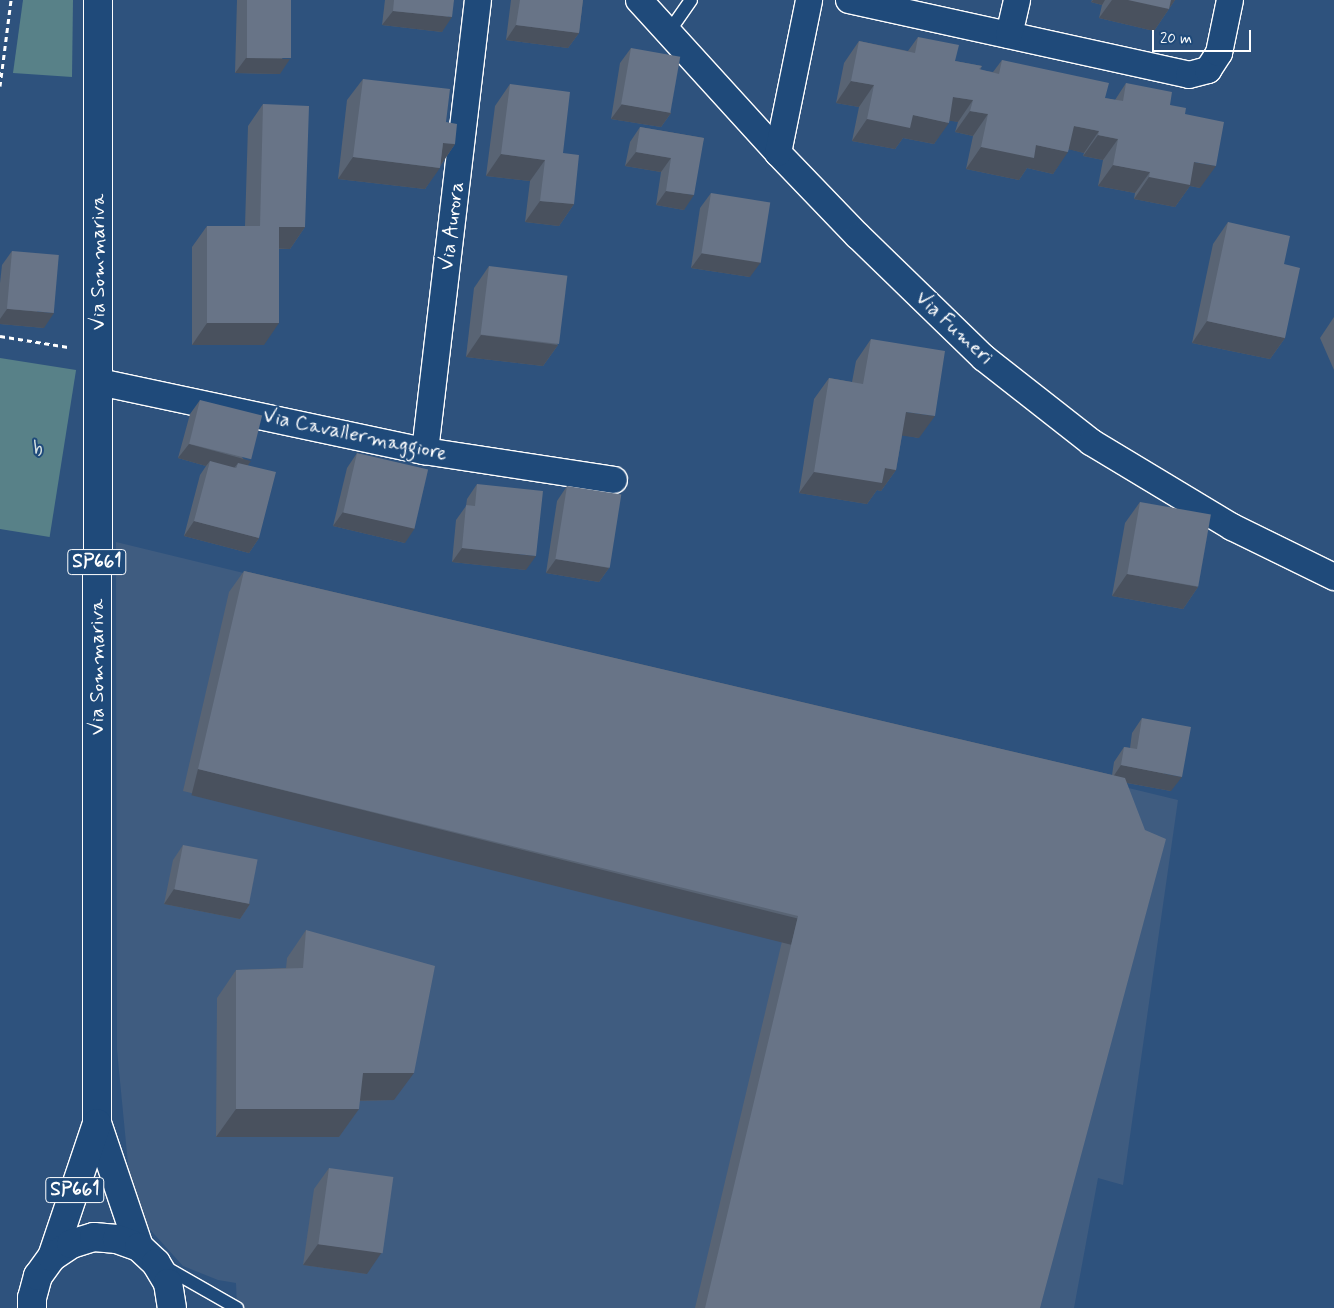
<!DOCTYPE html>
<style>
body{margin:0}
#map{position:relative;width:1334px;height:1308px;overflow:hidden;background:#2e527d;font-family:Mynerve,sans-serif}
div>[style]{position:absolute}
.built>*{inset:0;background:#3f5c80}
.green>*{inset:0;background:#588188;transform-origin:0 0}
.path>*{height:3px;margin-top:-1.5px;transform-origin:0;background:repeating-linear-gradient(90deg,#fff 0 5px,transparent 0 9px)}
.roads{filter:drop-shadow(1px 0 #fff) drop-shadow(-1px 0 #fff) drop-shadow(0 1px #fff) drop-shadow(0 -1px #fff)}
.service>*{height:12px;margin:-6px;padding:0 6px;transform-origin:6px;border-radius:6px;background:#1f4a7a}
.minor>*{height:26px;margin:-13px;padding:0 13px;transform-origin:13px;border-radius:13px;background:#1f4a7a}
.primary>*{height:28px;margin:-14px;padding:0 14px;transform-origin:14px;border-radius:14px;background:#1f4a7a}
.wall>*{inset:0;background:#596474}
.shaded-wall>*{inset:0;background:#49515e;transform-origin:0 0}
.building>*{inset:0;background:#687487;transform-origin:0 0}
span{translate:-50% -50%;white-space:nowrap;text-align:center;line-height:1.15;-webkit-text-stroke:4px #1f4a7a;paint-order:stroke}
.shield-label span{padding:1px 4px;background:#1f4a7a;border:1px solid;border-radius:4px;-webkit-text-stroke-width:0}
.shield-label{font-size:19px;color:#fff;font-weight:700}
.street-label{font-size:20px;color:#fff}
.park-label{font-size:20px;color:#d5e0e1}
.scale{position:absolute;left:1152px;top:30px;width:99px;height:22px;box-sizing:border-box;border:2px solid #fff;border-top:0;padding-left:6px;font-size:15px;line-height:18px;white-space:nowrap;color:#fff;-webkit-text-stroke:4px #1f4a7a;paint-order:stroke}
</style>
<div id="map">
<div class="built">
<div style="clip-path:polygon(116px 542px,1178px 800px,1123px 1185px,1098px 1178px,1074px 1308px,237px 1308px,236px 1283px,218px 1280px,183px 1266px,145px 1224px,129px 1174px,117px 1050px)"></div>
</div>
<div class="green">
<div style="clip-path:polygon(23px 0,73px 0,72px 77px,13px 73px)"></div>
<div style="left:0;top:358px;width:77px;height:169px;rotate:9deg"></div>
</div>
<div class="path">
<div style="left:0;top:86px;width:87px;rotate:-82.7deg"></div>
<div style="left:0;top:336px;width:69px;rotate:9.2deg"></div>
</div>
<div class="roads">
<div class="service">
<div style="left:668px;top:33px;width:40px;rotate:-55.1deg"></div>
<div style="left:165px;top:1267px;width:83px;rotate:29.7deg"></div>
</div>
<div class="minor">
<div style="left:639px;top:0;width:207px;rotate:47.7deg"></div>
<div style="left:778px;top:153px;width:115px;rotate:46.1deg"></div>
<div style="left:858px;top:236px;width:175px;rotate:44.1deg"></div>
<div style="left:984px;top:358px;width:136px;rotate:38.1deg"></div>
<div style="left:1091px;top:442px;width:165px;rotate:31.1deg"></div>
<div style="left:1232px;top:527px;width:114px;rotate:26.1deg"></div>
<div style="left:849px;top:0;width:348px;rotate:12.4deg"></div>
<div style="left:1189px;top:75px;width:20px;rotate:-15deg"></div>
<div style="left:1208px;top:70px;width:20px;rotate:-57deg"></div>
<div style="left:1219px;top:53px;width:54px;rotate:-78.3deg"></div>
<div style="left:1009px;top:35px;width:36px;rotate:-77deg"></div>
<div style="left:778px;top:153px;width:156px;rotate:-78.5deg"></div>
<div style="left:99px;top:382px;width:333px;rotate:12deg"></div>
<div style="left:425px;top:451px;width:191px;rotate:8.7deg"></div>
<div style="left:425px;top:451px;width:454px;rotate:-83.3deg"></div>
</div>
<div class="primary">
<div style="left:98px;top:0;width:1123px;rotate:90.05deg"></div>
<div style="left:97px;top:1123px;width:131px;rotate:71.3deg"></div>
<div style="left:52px;top:1257px;width:141px;rotate:-71.4deg"></div>
<div style="left:32px;top:1308px;width:10px;rotate:-90deg"></div>
<div style="left:32px;top:1298px;width:23px;rotate:-75deg"></div>
<div style="left:38px;top:1276px;width:24px;rotate:-54deg"></div>
<div style="left:52px;top:1257px;width:23px;rotate:-34deg"></div>
<div style="left:71px;top:1244px;width:24px;rotate:-17deg"></div>
<div style="left:94px;top:1237px;width:23px;rotate:5deg"></div>
<div style="left:117px;top:1239px;width:23px;rotate:20deg"></div>
<div style="left:139px;top:1247px;width:23px;rotate:43deg"></div>
<div style="left:156px;top:1263px;width:23px;rotate:59deg"></div>
<div style="left:168px;top:1283px;width:25px;rotate:81deg"></div>
</div>
</div>
<div class="wall">
<div style="clip-path:polygon(237px 0,291px 0,280px 74px,235px 73px)"></div>
<div style="clip-path:polygon(385px 0,454px 0,442px 32px,382px 25px)"></div>
<div style="clip-path:polygon(511px 0,583px 0,579px 33px,568px 48px,506px 40px)"></div>
<div style="clip-path:polygon(1092px 0,1175px 0,1154px 31px,1099px 18px,1102px 5px,1091px 2px)"></div>
<div style="clip-path:polygon(918px 37px,955px 61px,982px 66px,980px 70px,993px 72px,1002px 60px,1105px 98px,1115px 100px,1126px 83px,1170px 105px,1185px 114px,1200px 188px,1190px 186px,1175px 207px,1134px 199px,1135px 193px,1098px 186px,1103px 160px,1083px 156px,1084px 153px,1069px 149px,1053px 174px,1027px 168px,1019px 180px,966px 169px,973px 136px,955px 132px,958px 122px,949px 120px,934px 144px,903px 138px,895px 149px,852px 141px,859px 107px,836px 103px,844px 63px,859px 41px,908px 51px)"></div>
<div style="clip-path:polygon(631px 48px,671px 113px,661px 127px,611px 119px,620px 63px)"></div>
<div style="clip-path:polygon(363px 79px,446px 122px,455px 144px,425px 189px,338px 179px,347px 100px)"></div>
<div style="clip-path:polygon(510px 84px,563px 153px,574px 204px,559px 226px,525px 222px,530px 181px,486px 176px,495px 106px)"></div>
<div style="clip-path:polygon(263px 104px,305px 227px,290px 249px,279px 249px,264px 345px,192px 345px,192px 247px,207px 226px,245px 226px,248px 126px)"></div>
<div style="clip-path:polygon(640px 127px,704px 138px,684px 210px,656px 205px,661px 172px,625px 166px,630px 142px)"></div>
<div style="clip-path:polygon(711px 193px,750px 277px,691px 268px,700px 208px)"></div>
<div style="clip-path:polygon(1228px 222px,1284px 264px,1285px 338px,1270px 359px,1192px 343px,1213px 244px)"></div>
<div style="clip-path:polygon(12px 251px,44px 328px,0 324px,0 283px,2px 265px)"></div>
<div style="clip-path:polygon(489px 266px,558px 345px,543px 366px,466px 357px,474px 288px)"></div>
<div style="clip-path:polygon(1334px 317px,1334px 370px,1320px 338px)"></div>
<div style="clip-path:polygon(871px 339px,919px 438px,902px 435px,896px 470px,881px 491px,877px 490px,867px 504px,799px 493px,814px 399px,829px 378px,852px 382px,856px 361px)"></div>
<div style="clip-path:polygon(200px 400px,248px 465px,259px 538px,249px 553px,184px 536px,200px 475px,206px 466px,178px 458px,190px 414px)"></div>
<div style="clip-path:polygon(357px 453px,405px 543px,333px 526px,347px 468px)"></div>
<div style="clip-path:polygon(477px 484px,526px 570px,452px 562px,456px 520px,466px 506px,467px 499px)"></div>
<div style="clip-path:polygon(567px 486px,609px 568px,599px 582px,546px 573px,557px 501px)"></div>
<div style="clip-path:polygon(1140px 502px,1198px 587px,1183px 609px,1112px 596px,1125px 523px)"></div>
<div style="clip-path:polygon(244px 571px,1112px 775px,1114px 762px,1124px 747px,1130px 748px,1132px 733px,1142px 718px,1171px 791px,1127px 783px,1040px 1308px,695px 1308px,783px 937px,183px 791px,229px 592px)"></div>
<div style="clip-path:polygon(183px 845px,250px 904px,240px 919px,164px 904px,173px 860px)"></div>
<div style="clip-path:polygon(306px 930px,394px 1100px,360px 1101px,339px 1137px,216px 1137px,217px 998px,236px 970px,286px 968px,287px 958px)"></div>
<div style="clip-path:polygon(329px 1168px,367px 1274px,303px 1265px,314px 1189px)"></div>
</div>
<div class="shaded-wall">
<div style="clip-path:polygon(1093px 0,1105px 0,1102px 5px,1091px 2px)"></div>
<div style="clip-path:polygon(1112px 0,1175px 0,1154px 31px,1099px 18px)"></div>
<div style="clip-path:polygon(393px 11px,452px 17px,442px 32px,382px 25px)"></div>
<div style="clip-path:polygon(516px 25px,579px 33px,568px 48px,506px 40px)"></div>
<div style="clip-path:polygon(246px 58px,290px 59px,280px 74px,235px 73px)"></div>
<div style="clip-path:polygon(851px 81px,874px 85px,859px 107px,836px 103px)"></div>
<div style="clip-path:polygon(953px 97px,973px 100px,958px 122px,938px 119px)"></div>
<div style="clip-path:polygon(622px 104px,671px 113px,661px 127px,611px 119px)"></div>
<div style="clip-path:polygon(970px 111px,988px 114px,973px 136px,955px 132px)"></div>
<div style="clip-path:polygon(913px 115px,949px 123px,934px 144px,903px 138px,895px 149px,852px 141px,867px 119px)"></div>
<div style="clip-path:polygon(1074px 126px,1099px 131px,1084px 153px,1059px 147px)"></div>
<div style="clip-path:polygon(1098px 135px,1118px 139px,1103px 160px,1083px 156px)"></div>
<div style="clip-path:polygon(443px 143px,455px 144px,440px 166px)"></div>
<div style="clip-path:polygon(1036px 145px,1068px 152px,1053px 174px,1027px 168px,1019px 180px,966px 169px,981px 147px)"></div>
<div style="clip-path:polygon(636px 152px,671px 158px,661px 172px,625px 166px)"></div>
<div style="clip-path:polygon(501px 154px,545px 160px,530px 181px,486px 176px)"></div>
<div style="clip-path:polygon(353px 157px,440px 168px,425px 189px,338px 179px)"></div>
<div style="clip-path:polygon(1194px 162px,1216px 166px,1200px 188px,1190px 186px,1175px 207px,1134px 199px,1149px 177px)"></div>
<div style="clip-path:polygon(1113px 165px,1150px 172px,1135px 193px,1098px 186px)"></div>
<div style="clip-path:polygon(666px 191px,694px 195px,684px 210px,656px 205px)"></div>
<div style="clip-path:polygon(540px 201px,574px 204px,559px 226px,525px 222px)"></div>
<div style="clip-path:polygon(279px 227px,305px 227px,290px 249px,264px 248px)"></div>
<div style="clip-path:polygon(702px 253px,761px 262px,750px 277px,691px 268px)"></div>
<div style="clip-path:polygon(7px 309px,54px 313px,44px 328px,0 324px,0 319px)"></div>
<div style="clip-path:polygon(1207px 321px,1285px 338px,1270px 359px,1192px 343px)"></div>
<div style="clip-path:polygon(207px 323px,279px 323px,264px 345px,192px 345px)"></div>
<div style="clip-path:polygon(481px 335px,558px 345px,543px 366px,466px 357px)"></div>
<div style="clip-path:polygon(906px 412px,935px 416px,919px 438px,891px 434px)"></div>
<div style="clip-path:polygon(189px 444px,251px 461px,241px 475px,236px 468px,238px 463px,231px 472px,210px 461px,206px 466px,178px 458px)"></div>
<div style="clip-path:polygon(885px 468px,896px 470px,881px 491px,877px 490px,867px 504px,799px 493px,814px 472px)"></div>
<div style="clip-path:polygon(343px 512px,415px 528px,405px 543px,333px 526px)"></div>
<div style="clip-path:polygon(194px 521px,259px 538px,249px 553px,184px 536px)"></div>
<div style="clip-path:polygon(462px 548px,536px 556px,526px 570px,452px 562px)"></div>
<div style="clip-path:polygon(556px 559px,609px 568px,599px 582px,546px 573px)"></div>
<div style="clip-path:polygon(1127px 574px,1198px 587px,1183px 609px,1112px 596px)"></div>
<div style="clip-path:polygon(1121px 765px,1182px 777px,1171px 791px,1111px 780px)"></div>
<div style="left:198px;top:769px;width:618px;height:27px;rotate:14deg"></div>
<div style="clip-path:polygon(174px 889px,250px 904px,240px 919px,164px 904px)"></div>
<div style="clip-path:polygon(363px 1073px,414px 1073px,394px 1100px,343px 1101px)"></div>
<div style="clip-path:polygon(236px 1109px,359px 1109px,339px 1137px,216px 1137px)"></div>
<div style="clip-path:polygon(318px 1244px,382px 1252px,367px 1274px,303px 1265px)"></div>
</div>
<div class="building">
<div style="left:247px;top:0;width:44px;height:58px"></div>
<div style="clip-path:polygon(394px 0,454px 0,452px 17px,393px 11px)"></div>
<div style="clip-path:polygon(520px 0,583px 0,579px 33px,516px 25px)"></div>
<div style="clip-path:polygon(1128px 0,1171px 0,1169px 9px)"></div>
<div style="clip-path:polygon(918px 37px,959px 45px,955px 61px,982px 66px,979px 69px,999px 74px,1002px 60px,1109px 83px,1105px 98px,1123px 101px,1126px 83px,1172px 92px,1170px 105px,1186px 108px,1185px 114px,1224px 122px,1216px 166px,1194px 162px,1190px 185px,1149px 177px,1150px 172px,1113px 165px,1118px 139px,1098px 135px,1099px 131px,1074px 126px,1068px 152px,1036px 145px,1034px 158px,981px 147px,988px 114px,970px 111px,973px 100px,953px 97px,949px 123px,913px 115px,910px 128px,867px 119px,874px 85px,851px 81px,859px 41px,915px 53px)"></div>
<div style="left:631px;top:48px;width:50px;height:57px;rotate:10deg"></div>
<div style="clip-path:polygon(363px 79px,450px 89px,446px 122px,457px 124px,455px 144px,443px 143px,440px 168px,353px 157px)"></div>
<div style="clip-path:polygon(510px 84px,570px 92px,563px 153px,579px 155px,574px 204px,540px 201px,545px 160px,501px 154px)"></div>
<div style="clip-path:polygon(263px 104px,309px 106px,305px 227px,279px 227px,279px 323px,207px 323px,207px 226px,260px 226px)"></div>
<div style="clip-path:polygon(640px 127px,704px 138px,694px 195px,666px 191px,671px 158px,636px 152px)"></div>
<div style="left:711px;top:193px;width:60px;height:61px;rotate:9deg"></div>
<div style="clip-path:polygon(1228px 222px,1290px 236px,1284px 264px,1300px 268px,1285px 338px,1207px 321px)"></div>
<div style="left:12px;top:251px;width:47px;height:58px;rotate:5deg"></div>
<div style="left:489px;top:266px;width:79px;height:69px;rotate:7deg"></div>
<div style="clip-path:polygon(871px 339px,945px 351px,935px 416px,906px 412px,896px 470px,885px 468px,882px 483px,814px 472px,829px 378px,863px 384px)"></div>
<div style="left:200px;top:400px;width:64px;height:45px;rotate:14deg"></div>
<div style="left:357px;top:453px;width:73px;height:61px;rotate:13deg"></div>
<div style="clip-path:polygon(210px 461px,236px 468px,238px 463px,276px 472px,259px 538px,194px 521px)"></div>
<div style="clip-path:polygon(477px 484px,543px 491px,536px 556px,462px 548px,466px 505px,475px 506px)"></div>
<div style="left:567px;top:486px;width:55px;height:74px;rotate:9deg"></div>
<div style="left:1140px;top:502px;width:72px;height:73px;rotate:10deg"></div>
<div style="clip-path:polygon(244px 571px,1125px 778px,1145px 830px,1166px 839px,1040px 1308px,705px 1308px,798px 916px,198px 769px)"></div>
<div style="clip-path:polygon(1142px 718px,1191px 727px,1182px 777px,1121px 765px,1124px 747px,1137px 749px)"></div>
<div style="left:183px;top:845px;width:76px;height:45px;rotate:11deg"></div>
<div style="clip-path:polygon(306px 930px,435px 966px,414px 1073px,363px 1073px,359px 1109px,236px 1109px,236px 970px,303px 968px)"></div>
<div style="left:329px;top:1168px;width:65px;height:77px;rotate:8deg"></div>
</div>
<div class="shield-label">
<span style="left:97px;top:562px">SP661</span>
<span style="left:75px;top:1190px">SP661</span>
</div>
<div class="street-label">
<span style="left:452px;top:226px;rotate:-83deg">Via Aurora</span>
<span style="left:98px;top:262px;rotate:-90deg">Via Sommariva</span>
<span style="left:954px;top:328px;rotate:43deg">Via Fumeri</span>
<span style="left:355px;top:435px;rotate:12deg">Via Cavallermaggiore</span>
<span style="left:97px;top:667px;rotate:-90deg">Via Sommariva</span>
</div>
<div class="park-label">
<span style="left:38px;top:449px">b</span>
</div>
<div class="scale">20 m</div>
</div>
